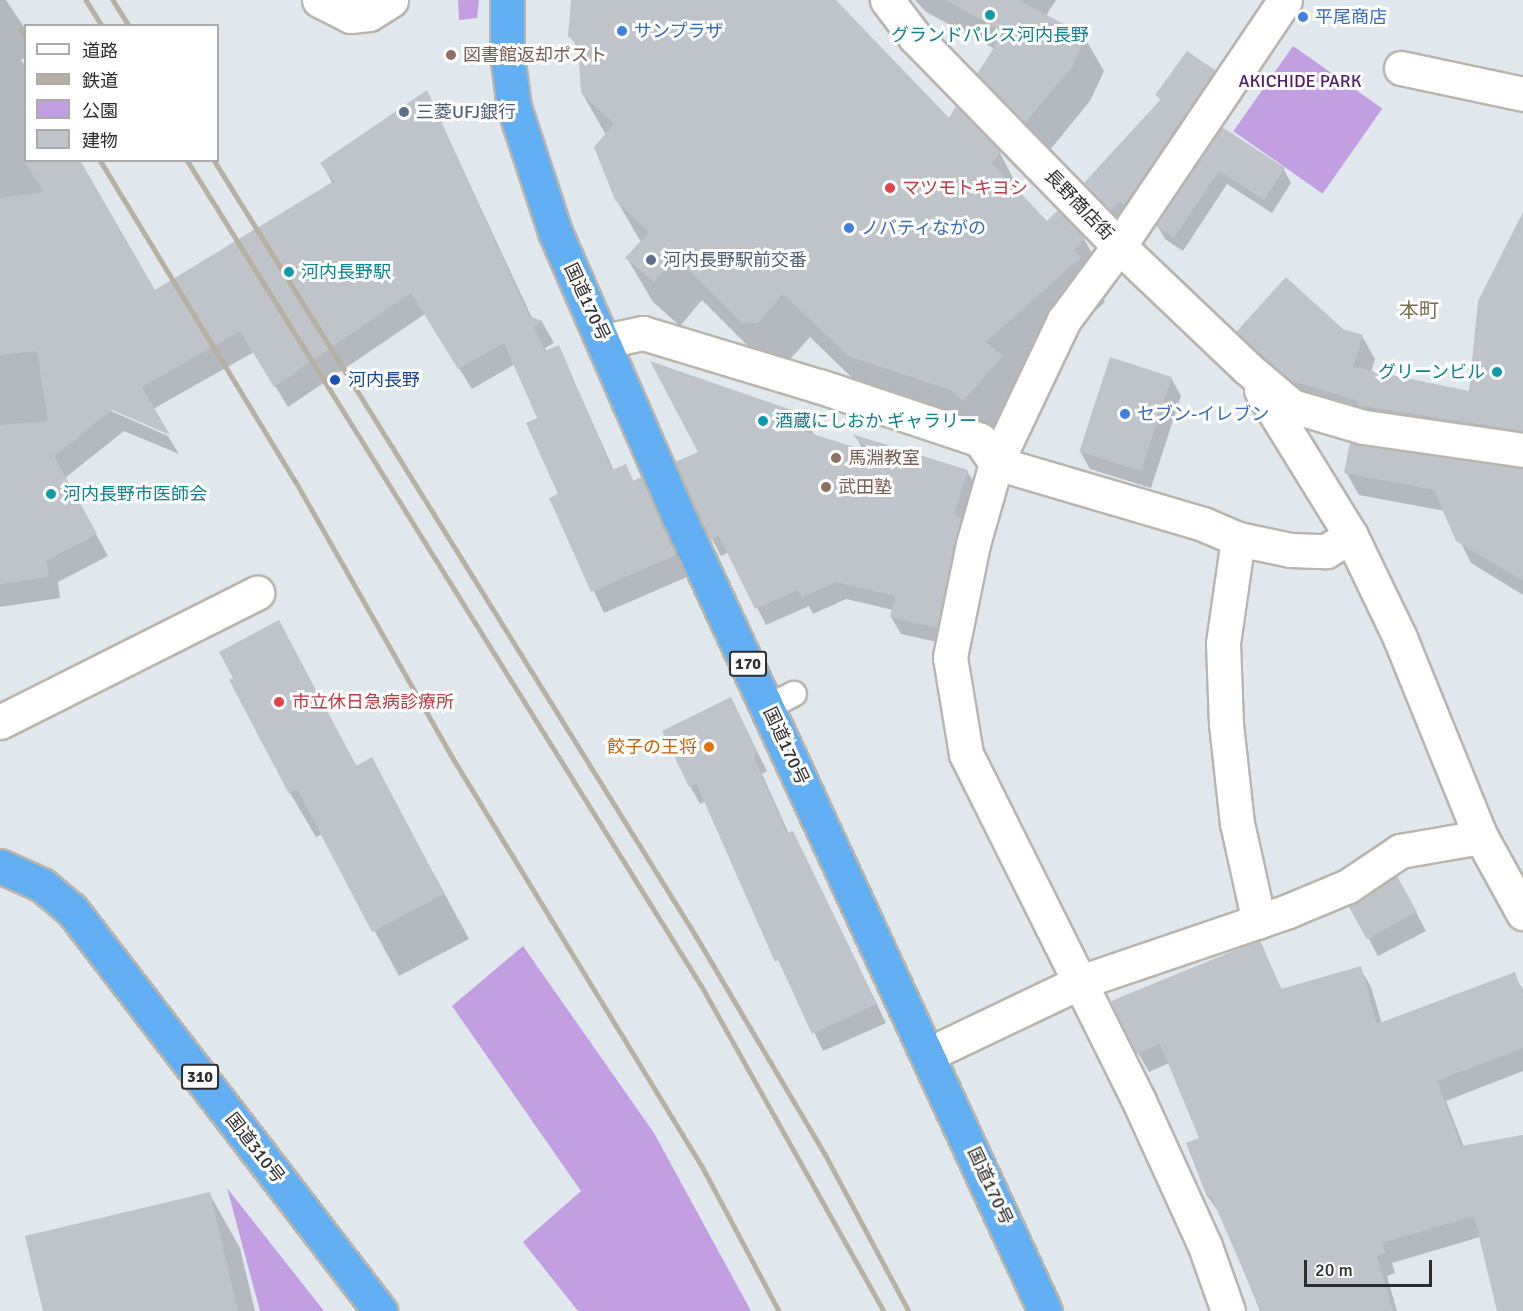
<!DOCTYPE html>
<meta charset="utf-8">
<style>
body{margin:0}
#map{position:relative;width:1523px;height:1311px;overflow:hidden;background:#e0e8ee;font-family:Signika,"Noto Sans JP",sans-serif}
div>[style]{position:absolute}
.green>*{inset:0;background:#c39fe2;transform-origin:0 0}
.shadow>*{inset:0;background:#0003}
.building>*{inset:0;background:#bfc4ca;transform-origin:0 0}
.roads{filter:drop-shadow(2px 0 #b9b5ad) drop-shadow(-2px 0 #b9b5ad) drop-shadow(0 2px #b9b5ad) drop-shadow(0 -2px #b9b5ad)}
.service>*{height:24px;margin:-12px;padding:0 12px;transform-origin:12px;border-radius:12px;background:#fff}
.pedestrian>*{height:33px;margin:-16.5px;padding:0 16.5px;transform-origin:16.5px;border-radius:16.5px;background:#fff}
.minor>*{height:33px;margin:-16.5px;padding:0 16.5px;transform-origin:16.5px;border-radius:16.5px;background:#fff}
.trunk>*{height:33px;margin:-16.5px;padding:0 16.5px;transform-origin:16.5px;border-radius:16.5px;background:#62aff4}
.rail>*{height:4.5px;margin:-2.25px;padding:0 2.25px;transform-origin:2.25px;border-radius:2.25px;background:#b7b1a3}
.dots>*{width:16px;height:16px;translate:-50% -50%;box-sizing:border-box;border:3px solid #fff;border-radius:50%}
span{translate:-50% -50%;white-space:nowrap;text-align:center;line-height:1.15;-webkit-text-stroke:6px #fff;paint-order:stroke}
.shield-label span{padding:2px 4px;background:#fff;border:2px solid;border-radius:4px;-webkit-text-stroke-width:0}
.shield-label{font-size:16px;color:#2d2d2d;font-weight:700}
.shop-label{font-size:18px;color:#366cbe}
.left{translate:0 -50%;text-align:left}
.culture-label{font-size:18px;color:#0d838f}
.right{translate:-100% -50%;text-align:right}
.education-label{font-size:18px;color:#785e54}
.park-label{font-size:18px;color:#511d6a}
.service-label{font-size:18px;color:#4e5e75}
.health-label{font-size:18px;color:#be3a42}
.street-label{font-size:18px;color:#2d2d2d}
.transit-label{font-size:18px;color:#164399}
.food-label{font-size:18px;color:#c56008}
.neighbourhood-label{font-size:20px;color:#7d6f4e}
.legend{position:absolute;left:24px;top:24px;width:195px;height:138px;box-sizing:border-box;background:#fff;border:2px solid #ababab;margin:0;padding:8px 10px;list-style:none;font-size:18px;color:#2d2d2d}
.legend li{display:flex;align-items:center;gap:12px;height:30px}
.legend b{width:30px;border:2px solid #ababab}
.scale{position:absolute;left:1304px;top:1260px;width:128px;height:27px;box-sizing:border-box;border:3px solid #2d2d2d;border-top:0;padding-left:8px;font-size:18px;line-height:21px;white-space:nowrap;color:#2d2d2d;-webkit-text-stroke:4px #fff;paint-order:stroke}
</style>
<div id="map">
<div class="green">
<div style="clip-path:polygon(458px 0,479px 0,477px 18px,459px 20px)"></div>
<div style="left:1293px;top:46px;width:109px;height:104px;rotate:35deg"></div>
<div style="clip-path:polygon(523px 946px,654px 1133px,751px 1311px,578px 1311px,523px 1242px,581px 1191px,452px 1006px)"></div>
<div style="clip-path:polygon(227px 1188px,324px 1311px,260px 1311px)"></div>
</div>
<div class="shadow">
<div style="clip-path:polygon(0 0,6px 0,26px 30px,26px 57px,21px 60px,26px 67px,26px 160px,154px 292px,333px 184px,322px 164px,427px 92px,532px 318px,542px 322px,554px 343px,545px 348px,547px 352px,559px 347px,614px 471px,625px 466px,634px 482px,641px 479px,687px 577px,604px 613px,551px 499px,560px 495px,539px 419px,515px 364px,472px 389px,425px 314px,288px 407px,254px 352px,153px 409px,105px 406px,104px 408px,168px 436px,179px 454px,124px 431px,65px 478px,108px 556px,58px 582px,60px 598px,0 607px)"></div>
<div style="clip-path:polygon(582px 0,834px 0,949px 121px,1000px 153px,1024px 199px,1047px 223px,1084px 239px,1109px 283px,1100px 293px,1105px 302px,1016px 382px,1027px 402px,989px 444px,875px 400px,810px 337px,783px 367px,769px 367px,702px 300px,680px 326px,653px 302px,627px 258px,641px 242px,616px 199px,606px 135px,582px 93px,580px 53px,570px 35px)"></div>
<div style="clip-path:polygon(915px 0,1056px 0,1046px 16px,1085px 38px,1104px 71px,1090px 101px,1045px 156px,998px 108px,979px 74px,995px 49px,926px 12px)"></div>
<div style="clip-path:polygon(1214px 71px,1221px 83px,1118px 222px,1086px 184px,1161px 101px,1157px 95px)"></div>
<div style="clip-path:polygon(1222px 129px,1284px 170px,1291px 183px,1272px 213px,1227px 184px,1183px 251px,1165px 239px,1157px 225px)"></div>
<div style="clip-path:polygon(1523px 260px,1523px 453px,1306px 404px,1251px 355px,1238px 332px,1342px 330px,1362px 336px,1375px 359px,1371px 372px,1470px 393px)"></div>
<div style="clip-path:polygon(1171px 378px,1181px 396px,1151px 488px,1090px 469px,1080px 451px)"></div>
<div style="clip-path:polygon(805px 416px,814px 435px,864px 451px,855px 436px,967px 471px,977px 488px,946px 644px,901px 634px,891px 617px,893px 610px,846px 599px,813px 614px,809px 606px,766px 625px,729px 552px,721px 556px,712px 539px)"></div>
<div style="clip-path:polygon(1523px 469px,1523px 595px,1471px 563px,1445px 511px,1359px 495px,1346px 472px)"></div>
<div style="clip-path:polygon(279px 622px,357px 767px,372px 759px,469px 939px,399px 976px,322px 834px,316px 837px,290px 793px)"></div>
<div style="clip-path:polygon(731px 699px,767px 771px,762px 774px,789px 834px,802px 850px,886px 1023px,823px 1051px,706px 801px,700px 804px,690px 786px)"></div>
<div style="clip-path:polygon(1407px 895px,1426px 931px,1378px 956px,1351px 906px)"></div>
<div style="clip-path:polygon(1259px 942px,1282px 990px,1360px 968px,1371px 987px,1382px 1024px,1514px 974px,1523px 990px,1523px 1071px,1446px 1101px,1464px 1147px,1523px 1135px,1523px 1311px,1498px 1311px,1480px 1237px,1392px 1263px,1395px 1273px,1387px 1276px,1397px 1311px,1260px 1311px,1221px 1215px,1208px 1197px,1201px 1139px,1169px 1063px,1149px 1072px,1138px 1053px)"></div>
<div style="clip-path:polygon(209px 1193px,240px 1248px,255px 1311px,45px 1311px)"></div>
</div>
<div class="building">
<div style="clip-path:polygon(571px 0,836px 0,949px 118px,956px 106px,1001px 152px,992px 163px,1047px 221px,1058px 210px,1085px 238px,1074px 250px,1081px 257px,986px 342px,1003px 356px,963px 401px,951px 390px,848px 356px,783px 294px,758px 323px,742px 323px,675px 257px,654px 282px,625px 258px,649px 232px,615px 200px,594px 147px,614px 124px,581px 93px,578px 45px,568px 36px)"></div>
<div style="clip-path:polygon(945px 0,1019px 0,1086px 36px,1072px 67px,1025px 123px,977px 74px,1004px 32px)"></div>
<div style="clip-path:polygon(1187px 51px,1215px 70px,1124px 205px,1120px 201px,1111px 211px,1084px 183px,1161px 99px,1155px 95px)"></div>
<div style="clip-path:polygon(427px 90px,529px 316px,543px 321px,534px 326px,545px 351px,559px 345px,612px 470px,626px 464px,633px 481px,641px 477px,676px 555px,591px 592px,549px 498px,558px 494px,526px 423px,537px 418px,504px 343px,458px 369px,411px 293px,274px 387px,240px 331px,142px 387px,170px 435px,112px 410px,54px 456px,97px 534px,46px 561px,49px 577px,0 584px,0 425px,48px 421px,37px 351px,0 355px,0 198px,44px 192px,23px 160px,80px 160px,155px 290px,334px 181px,320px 163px)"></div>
<div style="clip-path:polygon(1222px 127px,1285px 168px,1264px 200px,1219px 171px,1174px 238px,1155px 225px)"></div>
<div style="clip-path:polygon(1523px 212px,1523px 431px,1357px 405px,1358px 401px,1292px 381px,1236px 332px,1286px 277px,1343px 329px,1363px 335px,1353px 367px,1469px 391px,1478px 301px)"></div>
<div style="left:1110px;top:357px;width:65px;height:99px;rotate:18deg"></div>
<div style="clip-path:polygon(650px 361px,806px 415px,800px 430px,870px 452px,852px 434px,968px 470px,954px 515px,961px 518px,937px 628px,890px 617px,895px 596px,836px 582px,802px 598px,798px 590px,755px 609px,719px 536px,710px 540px,675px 462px,698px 452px)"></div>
<div style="clip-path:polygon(1350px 442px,1523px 468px,1523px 581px,1456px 541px,1434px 490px,1344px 473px)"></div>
<div style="clip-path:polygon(279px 620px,356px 766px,372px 757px,444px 894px,372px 932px,297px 789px,289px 794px,229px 680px,233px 678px,219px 652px)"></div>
<div style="clip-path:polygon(731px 697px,758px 753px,753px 756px,787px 833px,793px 831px,877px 1004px,812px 1034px,778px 960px,775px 962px,696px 783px,689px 787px,662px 731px)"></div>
<div style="left:1397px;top:876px;width:41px;height:57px;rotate:61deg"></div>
<div style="clip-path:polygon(1260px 940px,1281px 989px,1361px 966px,1377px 1024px,1515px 972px,1523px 994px,1523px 1048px,1437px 1081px,1461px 1146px,1523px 1135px,1523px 1311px,1497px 1311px,1474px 1216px,1382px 1243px,1385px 1253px,1377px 1256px,1393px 1311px,1261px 1311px,1211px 1196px,1207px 1197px,1186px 1143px,1199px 1138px,1160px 1044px,1136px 1054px,1111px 1001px)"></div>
<div style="clip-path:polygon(210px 1192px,238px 1311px,43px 1311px,25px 1236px)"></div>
</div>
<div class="roads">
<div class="service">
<div style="left:768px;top:707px;width:29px;rotate:-27deg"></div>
</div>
<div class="pedestrian">
<div style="left:887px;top:0;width:46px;rotate:52.9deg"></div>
<div style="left:915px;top:37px;width:292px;rotate:45.7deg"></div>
<div style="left:1119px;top:246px;width:297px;rotate:-56deg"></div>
</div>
<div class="minor">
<div style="left:319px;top:0;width:35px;rotate:27deg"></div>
<div style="left:350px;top:16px;width:19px;rotate:-6deg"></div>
<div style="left:369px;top:14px;width:26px;rotate:-32deg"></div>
<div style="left:1401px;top:68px;width:125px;rotate:12deg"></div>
<div style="left:605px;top:341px;width:39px;rotate:-12deg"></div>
<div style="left:643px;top:333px;width:184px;rotate:16.8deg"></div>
<div style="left:819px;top:386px;width:170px;rotate:18.5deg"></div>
<div style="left:980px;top:440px;width:28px;rotate:55deg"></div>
<div style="left:996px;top:463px;width:216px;rotate:16.4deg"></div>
<div style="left:1203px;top:524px;width:38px;rotate:23deg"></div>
<div style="left:1238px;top:539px;width:53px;rotate:11.9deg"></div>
<div style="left:1290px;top:550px;width:36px;rotate:2deg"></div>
<div style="left:1326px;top:551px;width:29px;rotate:-31deg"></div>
<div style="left:1261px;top:390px;width:172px;rotate:58.3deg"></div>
<div style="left:1351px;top:536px;width:113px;rotate:64.3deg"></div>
<div style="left:1400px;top:638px;width:215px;rotate:67.9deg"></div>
<div style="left:1481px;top:837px;width:87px;rotate:61.1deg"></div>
<div style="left:1238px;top:539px;width:105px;rotate:98.2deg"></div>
<div style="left:1223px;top:643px;width:81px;rotate:87.9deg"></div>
<div style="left:1226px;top:724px;width:100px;rotate:83.7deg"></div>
<div style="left:1237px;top:823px;width:101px;rotate:77.5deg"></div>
<div style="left:0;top:722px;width:288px;rotate:-26.7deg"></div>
<div style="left:929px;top:1054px;width:167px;rotate:-25.5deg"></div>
<div style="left:1080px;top:982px;width:220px;rotate:-18.8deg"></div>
<div style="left:1288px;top:911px;width:65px;rotate:-22.6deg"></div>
<div style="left:1348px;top:886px;width:63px;rotate:-33.9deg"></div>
<div style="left:1400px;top:851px;width:82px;rotate:-9.8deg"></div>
<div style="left:1228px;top:1311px;width:69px;rotate:-109.5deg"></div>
<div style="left:1205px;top:1246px;width:162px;rotate:-114.5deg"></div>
<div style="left:1138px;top:1099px;width:385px;rotate:-116.5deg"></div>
<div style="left:966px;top:754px;width:98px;rotate:-99.4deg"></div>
<div style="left:950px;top:657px;width:115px;rotate:-78.5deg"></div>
<div style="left:973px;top:544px;width:84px;rotate:-74.1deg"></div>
<div style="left:996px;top:463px;width:158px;rotate:-64.6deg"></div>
<div style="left:1064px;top:320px;width:92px;rotate:-53.4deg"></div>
<div style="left:1119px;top:246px;width:177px;rotate:43.6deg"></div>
<div style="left:1247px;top:368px;width:59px;rotate:40.2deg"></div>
<div style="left:1292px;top:406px;width:75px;rotate:16.3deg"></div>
<div style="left:1364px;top:427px;width:161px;rotate:8.2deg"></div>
</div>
<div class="trunk">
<div style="left:507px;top:0;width:54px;rotate:90deg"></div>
<div style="left:507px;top:54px;width:53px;rotate:82.5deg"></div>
<div style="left:514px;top:107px;width:132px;rotate:71.8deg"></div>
<div style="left:555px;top:232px;width:311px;rotate:66.5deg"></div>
<div style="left:679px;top:517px;width:874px;rotate:65.25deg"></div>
<div style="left:0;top:866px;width:46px;rotate:24.3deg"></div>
<div style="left:42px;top:885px;width:39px;rotate:40deg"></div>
<div style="left:72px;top:910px;width:506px;rotate:52.47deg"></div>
</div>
</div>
<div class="rail">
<div style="left:86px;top:0;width:31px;rotate:58deg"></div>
<div style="left:113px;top:0;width:31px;rotate:58deg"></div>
<div style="left:21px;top:30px;width:9px;rotate:58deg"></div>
<div style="left:100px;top:160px;width:377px;rotate:58.7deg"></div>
<div style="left:296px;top:482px;width:314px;rotate:60.4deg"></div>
<div style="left:451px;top:755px;width:482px;rotate:58.6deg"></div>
<div style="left:702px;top:1166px;width:164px;rotate:62deg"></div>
<div style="left:187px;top:160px;width:972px;rotate:58.08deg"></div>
<div style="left:701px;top:985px;width:374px;rotate:60.7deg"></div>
<div style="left:214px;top:160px;width:914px;rotate:58.15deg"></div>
<div style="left:696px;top:936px;width:253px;rotate:59.4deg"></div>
<div style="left:825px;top:1154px;width:178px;rotate:61.9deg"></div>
</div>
<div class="dots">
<div style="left:990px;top:15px;background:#0f9aa8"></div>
<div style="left:1303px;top:17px;background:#3f7fe0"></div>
<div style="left:622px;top:31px;background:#3f7fe0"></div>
<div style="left:451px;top:55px;background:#8d6e63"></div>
<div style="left:404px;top:112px;background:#5c6f8a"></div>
<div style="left:890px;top:188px;background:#e0444e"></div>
<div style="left:849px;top:228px;background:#3f7fe0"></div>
<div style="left:651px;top:260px;background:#5c6f8a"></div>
<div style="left:289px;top:272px;background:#0f9aa8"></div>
<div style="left:1497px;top:372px;background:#0f9aa8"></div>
<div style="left:335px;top:380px;background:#1a4fb4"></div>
<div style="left:1125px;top:414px;background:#3f7fe0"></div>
<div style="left:763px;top:421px;background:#0f9aa8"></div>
<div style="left:836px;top:458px;background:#8d6e63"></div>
<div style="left:826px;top:487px;background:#8d6e63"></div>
<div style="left:51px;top:494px;background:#0f9aa8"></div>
<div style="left:279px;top:702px;background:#e0444e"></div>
<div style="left:709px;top:747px;background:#e8710a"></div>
</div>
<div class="shield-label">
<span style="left:748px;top:664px">170</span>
<span style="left:200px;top:1077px">310</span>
</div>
<div class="shop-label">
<span class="left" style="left:1315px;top:17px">平尾商店</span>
<span class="left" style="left:634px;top:31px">サンプラザ</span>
<span class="left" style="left:861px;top:228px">ノバティながの</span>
<span class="left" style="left:1137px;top:414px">セブン-イレブン</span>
</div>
<div class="culture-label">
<span style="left:990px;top:35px">グランドパレス河内長野</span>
<span class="left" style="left:301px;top:272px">河内長野駅</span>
<span class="right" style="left:1485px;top:372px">グリーンビル</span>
<span class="left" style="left:775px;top:421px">酒蔵にしおか ギャラリー</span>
<span class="left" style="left:63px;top:494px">河内長野市医師会</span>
</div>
<div class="education-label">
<span class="left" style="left:463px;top:55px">図書館返却ポスト</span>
<span class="left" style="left:848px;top:458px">馬淵教室</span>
<span class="left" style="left:838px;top:487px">武田塾</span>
</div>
<div class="park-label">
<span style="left:1300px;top:81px">AKICHIDE PARK</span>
</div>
<div class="service-label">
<span class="left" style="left:416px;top:112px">三菱UFJ銀行</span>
<span class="left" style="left:663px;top:260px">河内長野駅前交番</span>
</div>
<div class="health-label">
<span class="left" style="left:902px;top:188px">マツモトキヨシ</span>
<span class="left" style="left:292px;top:702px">市立休日急病診療所</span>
</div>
<div class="street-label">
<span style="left:1079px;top:205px;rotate:46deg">長野商店街</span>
<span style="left:587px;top:302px;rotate:65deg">国道170号</span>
<span style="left:786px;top:746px;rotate:65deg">国道170号</span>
<span style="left:255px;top:1148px;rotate:52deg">国道310号</span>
<span style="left:990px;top:1186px;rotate:65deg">国道170号</span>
</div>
<div class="transit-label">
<span class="left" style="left:348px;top:380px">河内長野</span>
</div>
<div class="food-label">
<span class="right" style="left:697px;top:747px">餃子の王将</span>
</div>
<div class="neighbourhood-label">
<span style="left:1419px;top:310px">本町</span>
</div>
<ul class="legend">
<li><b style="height:8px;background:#fff"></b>道路</li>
<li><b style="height:8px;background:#b7b1a3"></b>鉄道</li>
<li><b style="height:16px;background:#c39fe2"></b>公園</li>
<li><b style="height:16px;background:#bfc4ca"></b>建物</li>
</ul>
<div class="scale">20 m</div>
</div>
